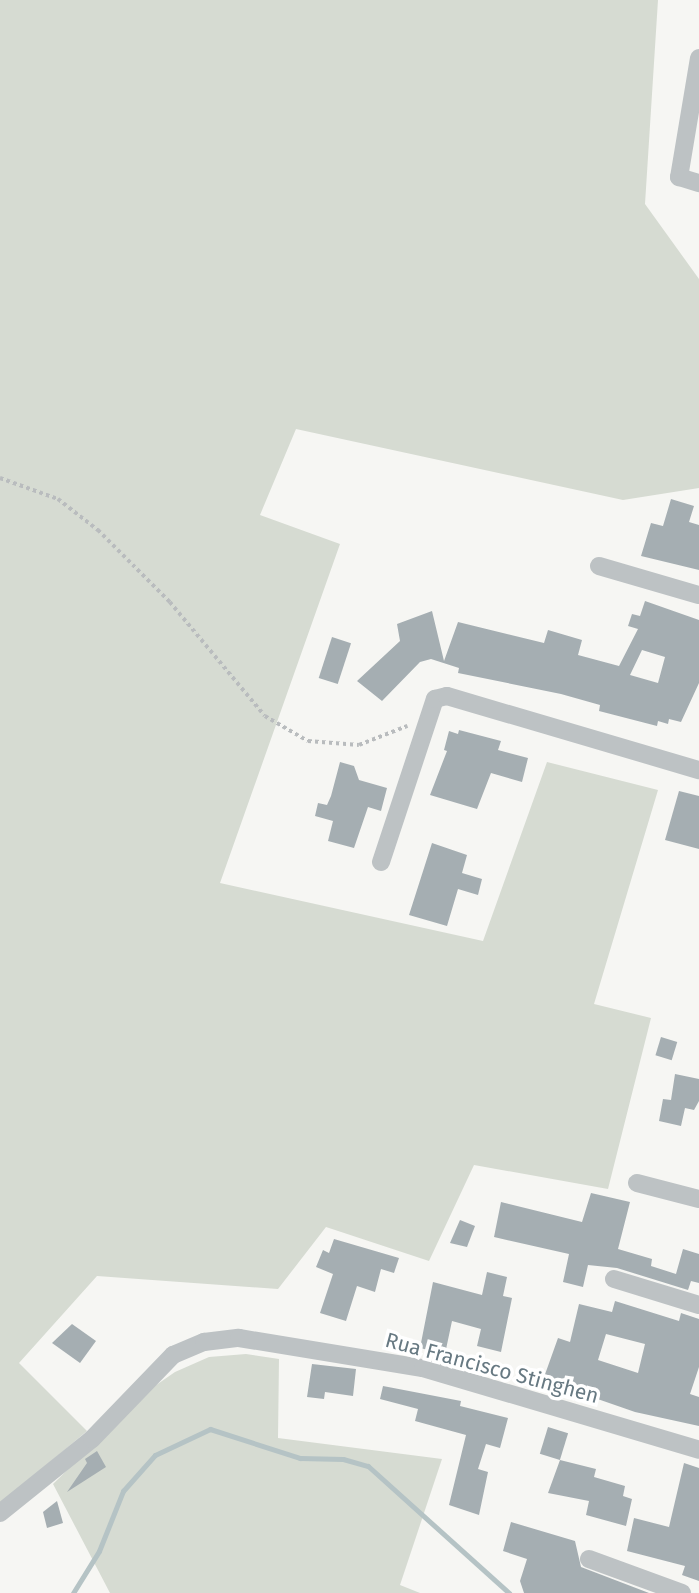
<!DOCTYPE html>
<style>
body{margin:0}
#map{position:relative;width:699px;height:1593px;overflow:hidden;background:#f6f6f3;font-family:"Fira Sans",sans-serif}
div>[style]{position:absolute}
.green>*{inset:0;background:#d6dbd2}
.stream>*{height:5px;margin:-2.5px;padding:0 2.5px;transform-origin:2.5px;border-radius:2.5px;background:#b5c3c5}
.building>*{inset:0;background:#a5aeb2;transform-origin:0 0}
.path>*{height:3.5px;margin-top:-1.75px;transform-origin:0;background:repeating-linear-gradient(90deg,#b9bcbe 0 3.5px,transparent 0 7px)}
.minor>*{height:18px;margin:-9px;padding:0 9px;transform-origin:9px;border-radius:9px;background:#bdc2c4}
span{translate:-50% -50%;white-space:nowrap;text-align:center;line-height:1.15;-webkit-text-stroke:7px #fff;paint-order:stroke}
.street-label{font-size:21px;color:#677982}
</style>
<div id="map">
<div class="green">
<div style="clip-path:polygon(0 0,658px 0,645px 204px,699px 279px,699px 488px,623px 500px,296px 429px,260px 515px,340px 544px,220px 883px,483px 941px,547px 762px,658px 790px,594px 1004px,651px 1018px,608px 1189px,474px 1165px,429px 1261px,326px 1227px,278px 1289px,97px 1276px,19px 1363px,87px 1431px,0 1504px)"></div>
<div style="clip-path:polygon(246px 1354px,279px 1359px,278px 1438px,442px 1459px,400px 1585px,420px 1593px,110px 1593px,53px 1484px,149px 1390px,175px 1372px,209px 1357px)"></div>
</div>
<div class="stream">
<div style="left:73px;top:1593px;width:49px;rotate:-58.2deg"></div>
<div style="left:99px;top:1551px;width:65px;rotate:-68.2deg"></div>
<div style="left:123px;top:1491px;width:48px;rotate:-48.4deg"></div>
<div style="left:155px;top:1455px;width:61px;rotate:-25.3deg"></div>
<div style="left:210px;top:1429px;width:95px;rotate:17.9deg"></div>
<div style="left:300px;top:1458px;width:43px;rotate:1.3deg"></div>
<div style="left:343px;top:1459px;width:26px;rotate:16deg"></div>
<div style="left:368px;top:1466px;width:190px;rotate:42deg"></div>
</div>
<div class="building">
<div style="clip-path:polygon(671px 499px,694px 506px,689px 522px,699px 525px,699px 570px,641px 556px,651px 523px,663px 526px)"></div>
<div style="clip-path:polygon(evenodd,645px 601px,699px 620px,699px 683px,681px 722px,669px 719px,668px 724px,658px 721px,657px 726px,599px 711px,600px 705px,561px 694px,458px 673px,459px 668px,431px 659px,420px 662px,382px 701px,357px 681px,400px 641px,397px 624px,432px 611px,444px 661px,458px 622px,544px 643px,548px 630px,582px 640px,578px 655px,619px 666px,638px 629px,628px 626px,632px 614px,640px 616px,645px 601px,642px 650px,665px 657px,658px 683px,630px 675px,642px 650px)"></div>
<div style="left:332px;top:637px;width:20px;height:43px;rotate:18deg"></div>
<div style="clip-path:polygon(459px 730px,501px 741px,498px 750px,528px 758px,522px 782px,491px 773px,477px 809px,430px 795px,447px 751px,444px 750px,449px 731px,458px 734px)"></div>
<div style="clip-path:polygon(340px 762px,354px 766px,359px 780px,387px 788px,381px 811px,368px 807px,354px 848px,328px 841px,333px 821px,315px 816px,318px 803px,327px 805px,331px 796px)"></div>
<div style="clip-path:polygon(679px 791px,699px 796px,699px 849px,665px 840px)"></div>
<div style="clip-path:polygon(432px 843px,467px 855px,462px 873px,482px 879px,478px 895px,458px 889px,447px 926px,409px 915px)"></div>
<div style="left:661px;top:1037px;width:17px;height:19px;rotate:17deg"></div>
<div style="clip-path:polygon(675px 1074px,699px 1079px,699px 1101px,694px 1110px,685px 1108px,681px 1126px,659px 1121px,663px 1099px,671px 1100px)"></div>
<div style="clip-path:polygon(591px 1193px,630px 1202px,618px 1249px,652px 1259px,651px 1266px,676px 1274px,683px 1249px,699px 1254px,699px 1283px,691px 1281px,688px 1290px,617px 1268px,588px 1265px,583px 1287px,563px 1282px,569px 1254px,494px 1237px,501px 1202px,582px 1222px)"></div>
<div style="clip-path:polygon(460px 1220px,475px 1226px,467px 1247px,450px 1243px)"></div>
<div style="clip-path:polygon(334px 1239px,399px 1258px,394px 1273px,381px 1269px,375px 1292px,357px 1286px,346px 1321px,320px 1313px,333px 1274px,316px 1267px,323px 1250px,329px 1253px)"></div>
<div style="clip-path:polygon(487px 1272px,507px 1277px,503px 1296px,512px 1298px,501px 1352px,477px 1346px,481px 1329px,452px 1321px,445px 1354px,420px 1348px,433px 1282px,482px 1295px)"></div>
<div style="clip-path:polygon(evenodd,615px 1301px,679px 1321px,681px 1313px,699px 1319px,699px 1367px,690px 1394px,699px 1397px,699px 1426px,635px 1412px,543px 1380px,558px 1338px,570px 1342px,579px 1304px,612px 1312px,615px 1301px,606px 1334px,645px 1344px,638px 1373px,598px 1360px,606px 1334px)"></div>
<div style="clip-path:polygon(72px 1324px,96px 1341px,80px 1363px,52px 1343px)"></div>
<div style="clip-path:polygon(312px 1364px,356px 1369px,353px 1396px,325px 1392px,324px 1399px,307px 1397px)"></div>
<div style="clip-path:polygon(383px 1386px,461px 1401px,460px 1406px,508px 1418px,500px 1448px,486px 1444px,478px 1469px,488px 1472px,479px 1515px,449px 1505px,466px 1435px,415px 1421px,418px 1409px,380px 1399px)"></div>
<div style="left:548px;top:1427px;width:21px;height:28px;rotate:17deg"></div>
<div style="clip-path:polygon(97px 1451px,106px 1467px,67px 1492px,87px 1463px,85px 1459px)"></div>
<div style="clip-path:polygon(560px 1460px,596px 1469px,594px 1477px,625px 1486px,623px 1496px,632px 1499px,626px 1526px,586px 1515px,589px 1501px,548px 1493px)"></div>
<div style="clip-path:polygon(684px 1463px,699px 1468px,699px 1581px,682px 1575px,685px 1566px,627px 1551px,634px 1518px,669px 1527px)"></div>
<div style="clip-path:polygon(57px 1501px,63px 1523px,47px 1528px,43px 1512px)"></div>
<div style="clip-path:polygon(511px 1522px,575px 1541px,581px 1567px,649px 1593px,524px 1593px,520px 1581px,527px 1559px,503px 1551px)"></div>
</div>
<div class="path">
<div style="left:0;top:478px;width:62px;rotate:19.9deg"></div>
<div style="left:58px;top:499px;width:51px;rotate:37.8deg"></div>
<div style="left:98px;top:530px;width:102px;rotate:45deg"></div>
<div style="left:170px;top:602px;width:148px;rotate:50.2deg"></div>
<div style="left:265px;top:716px;width:50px;rotate:30.2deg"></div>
<div style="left:308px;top:741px;width:51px;rotate:4.5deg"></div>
<div style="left:359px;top:745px;width:52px;rotate:-21.6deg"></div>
</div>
<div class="minor">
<div style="left:699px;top:58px;width:121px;rotate:99.5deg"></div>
<div style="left:679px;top:177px;width:21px;rotate:17deg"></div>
<div style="left:599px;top:566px;width:104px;rotate:16.2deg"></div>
<div style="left:381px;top:862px;width:172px;rotate:-71.7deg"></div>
<div style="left:435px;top:699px;width:12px;rotate:-14deg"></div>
<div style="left:447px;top:696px;width:263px;rotate:16.4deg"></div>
<div style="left:637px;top:1183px;width:64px;rotate:14.5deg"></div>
<div style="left:614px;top:1279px;width:89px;rotate:17deg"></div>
<div style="left:0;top:1513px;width:118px;rotate:-38.8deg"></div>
<div style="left:92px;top:1439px;width:117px;rotate:-46deg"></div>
<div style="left:173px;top:1355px;width:34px;rotate:-23deg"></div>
<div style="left:204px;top:1342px;width:35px;rotate:-7deg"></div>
<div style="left:239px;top:1338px;width:186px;rotate:9.3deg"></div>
<div style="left:423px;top:1368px;width:288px;rotate:16.5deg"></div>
<div style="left:589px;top:1559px;width:99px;rotate:20.1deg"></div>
</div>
<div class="street-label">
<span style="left:492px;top:1368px;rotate:15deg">Rua Francisco Stinghen</span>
</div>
</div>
